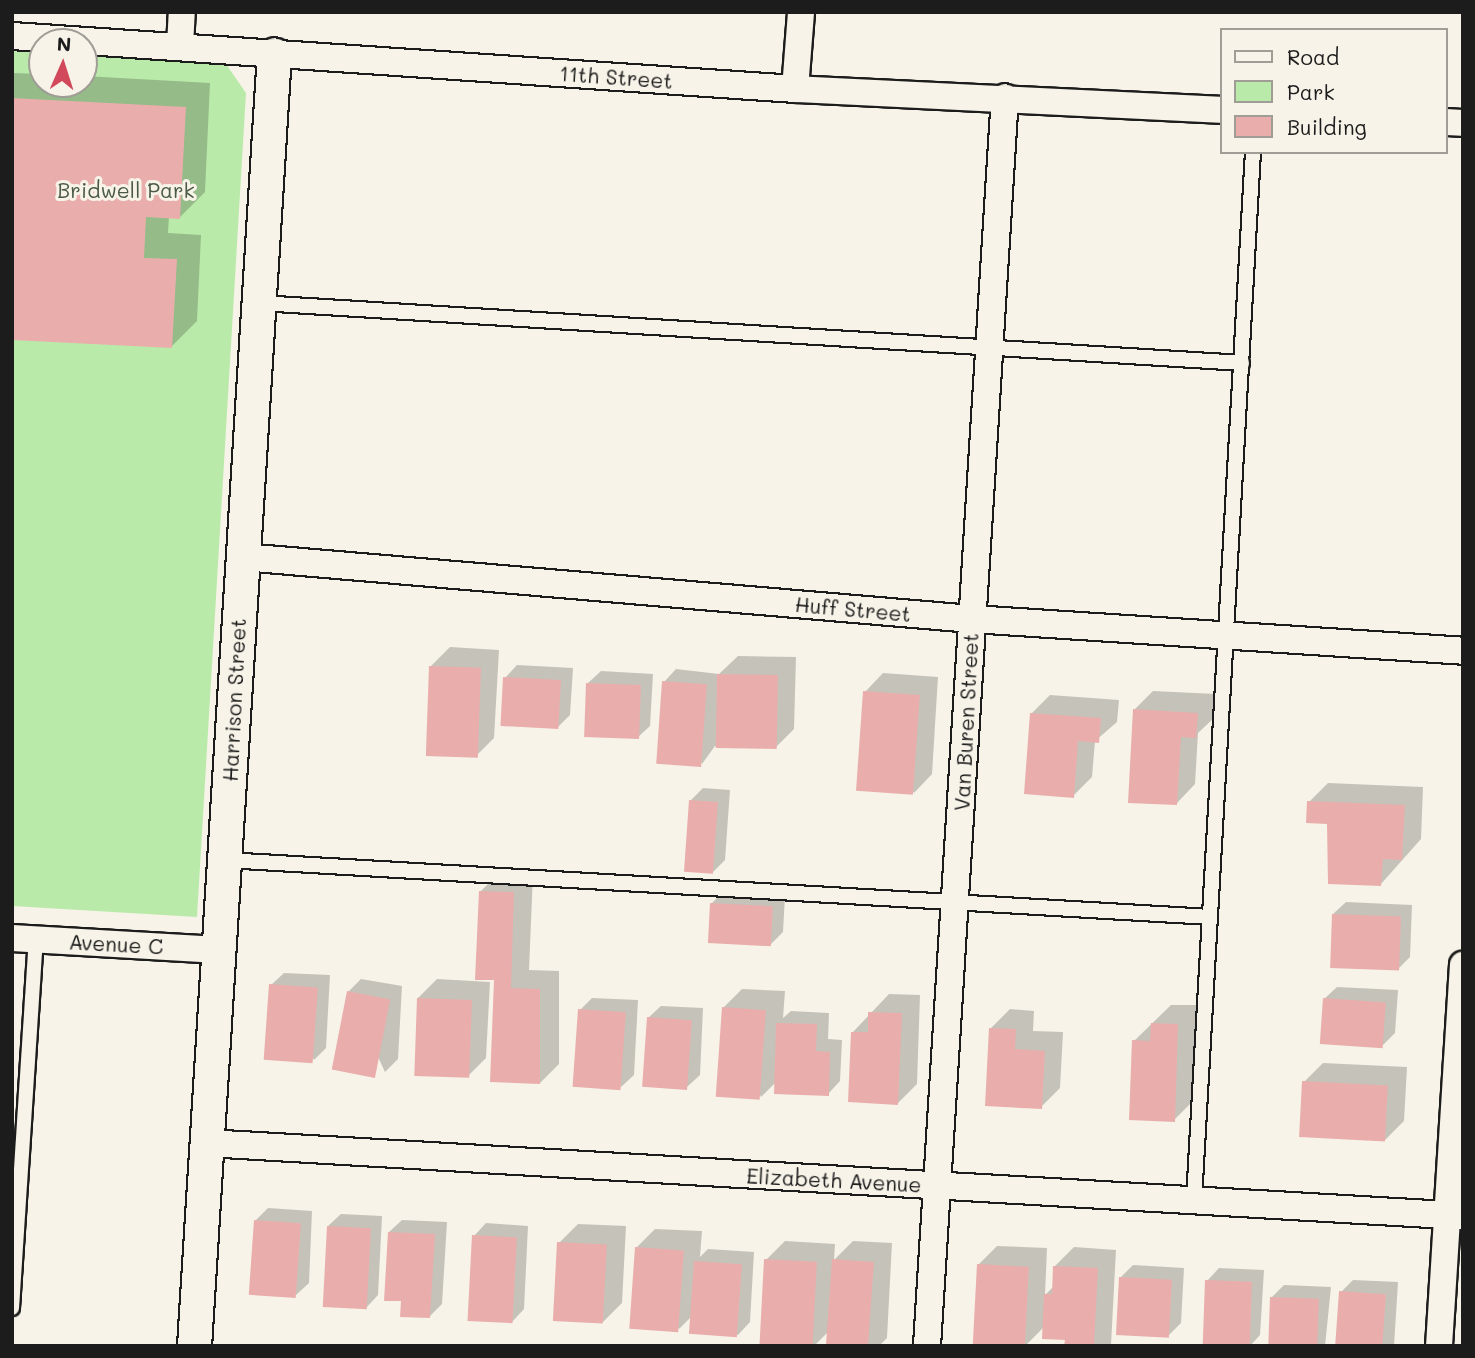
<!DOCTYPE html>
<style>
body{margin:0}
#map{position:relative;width:1475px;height:1358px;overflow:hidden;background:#f7f3e8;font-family:Mali,sans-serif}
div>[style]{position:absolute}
.green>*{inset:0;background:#baeaaa}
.shadow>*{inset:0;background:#0003}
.building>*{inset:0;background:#e9aeac;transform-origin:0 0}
.roads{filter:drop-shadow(2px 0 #1c1c1c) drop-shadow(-2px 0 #1c1c1c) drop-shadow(0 2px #1c1c1c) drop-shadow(0 -2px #1c1c1c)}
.service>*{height:14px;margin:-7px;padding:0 7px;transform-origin:7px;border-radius:7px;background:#f7f3e8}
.minor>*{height:26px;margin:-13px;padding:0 13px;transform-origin:13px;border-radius:13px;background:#f7f3e8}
.tertiary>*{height:33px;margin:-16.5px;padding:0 16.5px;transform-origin:16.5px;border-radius:16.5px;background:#f7f3e8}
span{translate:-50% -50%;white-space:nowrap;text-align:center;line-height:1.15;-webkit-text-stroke:6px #f7f3e8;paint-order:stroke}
.street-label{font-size:21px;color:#1c1c1c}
.park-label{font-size:21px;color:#4b5a47}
.frame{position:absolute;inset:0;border:14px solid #1c1c1c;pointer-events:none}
.legend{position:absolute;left:1220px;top:28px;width:228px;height:126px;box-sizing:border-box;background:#f7f3e8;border:2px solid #9f9d96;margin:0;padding:9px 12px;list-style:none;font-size:21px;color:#1c1c1c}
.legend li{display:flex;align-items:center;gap:14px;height:35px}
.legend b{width:35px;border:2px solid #9f9d96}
.north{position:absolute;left:28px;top:28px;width:70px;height:70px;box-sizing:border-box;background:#f7f3e8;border:2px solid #9f9d96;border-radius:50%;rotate:3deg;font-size:19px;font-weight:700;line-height:28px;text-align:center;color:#1c1c1c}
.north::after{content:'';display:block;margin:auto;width:24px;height:32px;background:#d1495b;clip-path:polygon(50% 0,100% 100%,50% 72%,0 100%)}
</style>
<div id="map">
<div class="green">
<div style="clip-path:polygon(12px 51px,42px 53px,42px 84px,84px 84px,84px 55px,226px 64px,246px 93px,197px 917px,12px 906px)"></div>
</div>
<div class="shadow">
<div style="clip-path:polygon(12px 73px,42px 74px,42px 84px,84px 84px,84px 76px,210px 83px,205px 192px,180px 217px,169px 216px,168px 233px,201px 235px,197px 321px,172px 346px,12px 338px)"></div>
<div style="clip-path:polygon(450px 647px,499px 650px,494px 738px,475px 757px,431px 666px)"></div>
<div style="clip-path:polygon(738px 656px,796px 657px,794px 729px,775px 748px,715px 746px,702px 764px,664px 682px,676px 669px,719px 674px)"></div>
<div style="clip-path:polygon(517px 665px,573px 668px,570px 715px,558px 727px,505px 678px)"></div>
<div style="clip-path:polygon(601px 671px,653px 674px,650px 726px,637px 738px,588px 683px)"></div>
<div style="clip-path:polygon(883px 673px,938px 677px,932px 774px,914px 793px,865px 692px)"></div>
<div style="clip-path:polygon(1153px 691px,1216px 694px,1215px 717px,1198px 733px,1195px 784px,1177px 803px,1134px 710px)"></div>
<div style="clip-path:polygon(1050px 695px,1119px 700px,1117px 722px,1095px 741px,1092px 777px,1073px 796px,1031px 714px)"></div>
<div style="clip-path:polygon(1328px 783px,1423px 787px,1421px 839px,1381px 884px,1309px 802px)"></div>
<div style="clip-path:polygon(703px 788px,730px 790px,725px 860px,712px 873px,691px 800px)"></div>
<div style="clip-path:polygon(499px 873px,533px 874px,529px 970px,559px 971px,559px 1064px,540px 1083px,496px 978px,480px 892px)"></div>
<div style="clip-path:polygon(724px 891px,785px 895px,783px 932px,770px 945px,711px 904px)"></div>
<div style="clip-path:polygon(1346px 902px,1412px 905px,1410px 957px,1397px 970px,1333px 914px)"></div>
<div style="clip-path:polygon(284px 973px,330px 975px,326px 1048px,314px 1060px,271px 985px)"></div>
<div style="clip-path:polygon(361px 979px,402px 986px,398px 1059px,385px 1072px,348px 992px)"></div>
<div style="clip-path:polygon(437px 979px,490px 982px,486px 1058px,467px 1077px,418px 998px)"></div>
<div style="clip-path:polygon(1337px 987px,1398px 990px,1395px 1033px,1383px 1045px,1324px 999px)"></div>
<div style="clip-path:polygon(742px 989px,785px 991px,783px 1018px,791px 1011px,829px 1013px,828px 1039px,842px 1040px,840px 1081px,828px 1094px,776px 1082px,761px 1097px,723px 1008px)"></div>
<div style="clip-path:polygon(889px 994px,920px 995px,917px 1084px,898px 1103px,853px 1032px)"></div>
<div style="clip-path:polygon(592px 998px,638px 1000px,634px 1075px,621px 1087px,580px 1010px)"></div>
<div style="clip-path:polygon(1171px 1005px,1197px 1005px,1193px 1101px,1174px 1120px,1134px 1041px)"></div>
<div style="clip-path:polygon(661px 1006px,703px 1008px,700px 1075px,687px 1087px,648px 1018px)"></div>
<div style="clip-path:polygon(1010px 1009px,1034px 1011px,1033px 1031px,1063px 1032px,1060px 1088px,1041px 1107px,991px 1028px)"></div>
<div style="clip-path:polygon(1323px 1063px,1407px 1067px,1404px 1121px,1385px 1140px,1304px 1082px)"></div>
<div style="clip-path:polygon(268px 1208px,312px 1211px,309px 1283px,296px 1295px,255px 1221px)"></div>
<div style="clip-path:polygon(341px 1214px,382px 1216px,378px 1295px,366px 1308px,328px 1226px)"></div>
<div style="clip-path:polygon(402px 1220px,447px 1222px,442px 1304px,430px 1316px,402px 1300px,389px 1232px)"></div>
<div style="clip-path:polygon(486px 1223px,528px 1226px,524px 1309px,512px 1322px,474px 1236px)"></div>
<div style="clip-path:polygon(578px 1224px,626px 1226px,622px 1303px,603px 1322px,559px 1243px)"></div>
<div style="clip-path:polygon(655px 1229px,702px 1231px,700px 1257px,708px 1249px,754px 1252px,750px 1322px,738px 1335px,693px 1315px,679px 1329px,636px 1248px)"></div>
<div style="clip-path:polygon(785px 1241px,835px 1244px,834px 1260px,853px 1241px,892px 1243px,887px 1338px,879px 1346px,829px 1346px,830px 1330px,814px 1346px,762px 1346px,766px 1260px)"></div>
<div style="clip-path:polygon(997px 1246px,1047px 1248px,1045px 1295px,1054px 1286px,1055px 1266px,1074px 1247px,1116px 1250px,1111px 1345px,1066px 1346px,1066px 1339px,1044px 1327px,1025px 1346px,1008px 1346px,978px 1265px)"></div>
<div style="clip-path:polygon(1133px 1265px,1184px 1268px,1181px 1323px,1168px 1336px,1120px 1278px)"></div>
<div style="clip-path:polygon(1219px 1268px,1264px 1270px,1260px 1335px,1250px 1346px,1203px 1346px,1207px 1281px)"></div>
<div style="clip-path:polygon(1353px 1280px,1398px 1282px,1394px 1346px,1338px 1346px,1341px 1292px)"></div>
<div style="clip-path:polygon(1284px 1285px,1331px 1287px,1325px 1346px,1269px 1346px,1272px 1297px)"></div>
</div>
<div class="building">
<div style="clip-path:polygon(12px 98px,186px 107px,180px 219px,146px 217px,144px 258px,177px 259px,172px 348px,12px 340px)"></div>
<div style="left:429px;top:666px;width:52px;height:90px;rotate:2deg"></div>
<div style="left:717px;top:674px;width:61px;height:74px;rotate:1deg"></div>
<div style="left:503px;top:677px;width:58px;height:49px;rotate:3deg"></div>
<div style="left:662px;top:681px;width:45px;height:83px;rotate:4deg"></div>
<div style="left:586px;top:683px;width:55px;height:54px;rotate:2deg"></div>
<div style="left:863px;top:691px;width:57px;height:100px;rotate:4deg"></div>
<div style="clip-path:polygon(1133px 709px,1198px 713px,1196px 738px,1181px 737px,1177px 805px,1128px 803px)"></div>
<div style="clip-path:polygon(1030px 713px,1101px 718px,1099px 743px,1078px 741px,1074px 798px,1024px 794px)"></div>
<div style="left:689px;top:800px;width:29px;height:72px;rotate:4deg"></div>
<div style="clip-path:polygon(1307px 801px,1405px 805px,1402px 860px,1383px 859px,1381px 886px,1328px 884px,1327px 824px,1306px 823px)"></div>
<div style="clip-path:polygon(479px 891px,514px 892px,511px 988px,540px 989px,540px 1084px,490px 1082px,494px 980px,475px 980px)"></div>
<div style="left:710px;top:903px;width:63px;height:40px;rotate:3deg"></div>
<div style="left:1332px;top:914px;width:69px;height:54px;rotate:2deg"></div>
<div style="left:269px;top:984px;width:49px;height:76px;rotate:4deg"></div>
<div style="left:347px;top:991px;width:44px;height:80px;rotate:11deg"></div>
<div style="left:417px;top:998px;width:55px;height:78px;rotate:2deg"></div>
<div style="left:1323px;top:998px;width:63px;height:46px;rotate:4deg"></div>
<div style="left:722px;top:1007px;width:44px;height:90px;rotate:4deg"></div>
<div style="left:578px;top:1009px;width:48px;height:78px;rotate:4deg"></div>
<div style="clip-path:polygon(868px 1012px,902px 1013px,898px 1105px,848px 1102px,851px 1032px,868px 1032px)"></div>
<div style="left:647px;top:1017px;width:45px;height:70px;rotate:4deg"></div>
<div style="clip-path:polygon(776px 1023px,817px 1024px,816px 1051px,830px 1052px,829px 1096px,774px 1094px)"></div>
<div style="clip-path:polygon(1151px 1023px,1178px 1024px,1175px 1122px,1129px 1120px,1132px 1040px,1150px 1041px)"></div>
<div style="clip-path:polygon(989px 1028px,1016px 1029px,1015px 1049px,1045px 1051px,1042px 1109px,985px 1106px)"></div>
<div style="left:1302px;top:1081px;width:86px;height:56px;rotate:3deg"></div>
<div style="left:254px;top:1220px;width:47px;height:75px;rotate:4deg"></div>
<div style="left:327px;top:1226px;width:44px;height:81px;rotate:3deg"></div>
<div style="clip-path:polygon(388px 1232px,435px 1234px,430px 1318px,400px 1317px,401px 1301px,384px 1301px)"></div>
<div style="left:472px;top:1235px;width:45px;height:86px;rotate:3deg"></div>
<div style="left:557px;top:1242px;width:50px;height:79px;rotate:3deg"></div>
<div style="left:635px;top:1247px;width:49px;height:82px;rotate:4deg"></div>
<div style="left:764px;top:1259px;width:53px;height:87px;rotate:3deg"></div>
<div style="left:832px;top:1259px;width:42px;height:87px;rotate:4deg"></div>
<div style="left:694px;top:1261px;width:48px;height:73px;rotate:4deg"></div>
<div style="left:977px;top:1264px;width:52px;height:82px;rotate:3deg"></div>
<div style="clip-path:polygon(1053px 1266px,1098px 1268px,1094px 1346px,1064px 1346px,1065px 1340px,1042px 1339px,1044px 1294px,1052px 1294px)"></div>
<div style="left:1119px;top:1277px;width:53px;height:58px;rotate:3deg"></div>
<div style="left:1205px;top:1280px;width:47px;height:66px;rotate:2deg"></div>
<div style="left:1339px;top:1291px;width:47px;height:55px;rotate:4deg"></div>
<div style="left:1270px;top:1297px;width:49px;height:49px;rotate:2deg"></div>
</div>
<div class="roads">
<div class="service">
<div style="left:259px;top:303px;width:985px;rotate:3.49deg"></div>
<div style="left:225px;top:860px;width:987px;rotate:3.31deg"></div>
<div style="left:1194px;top:1200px;width:1050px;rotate:-86.78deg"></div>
<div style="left:12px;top:1308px;width:370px;rotate:-86.3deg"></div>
</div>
<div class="minor">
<div style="left:12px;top:36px;width:785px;rotate:3.87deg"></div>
<div style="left:795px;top:89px;width:427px;rotate:2.8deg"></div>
<div style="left:180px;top:46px;width:34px;rotate:-87deg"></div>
<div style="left:795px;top:89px;width:77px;rotate:-85.5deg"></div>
<div style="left:1445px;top:122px;width:18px;rotate:3deg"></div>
<div style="left:243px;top:557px;width:732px;rotate:4.86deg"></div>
<div style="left:972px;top:619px;width:492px;rotate:3.7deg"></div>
<div style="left:12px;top:938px;width:207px;rotate:3.3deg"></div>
<div style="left:206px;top:1143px;width:1259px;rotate:3.32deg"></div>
<div style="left:927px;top:1346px;width:1251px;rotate:-86.43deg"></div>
<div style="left:1439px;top:1346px;width:382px;rotate:-86.4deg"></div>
</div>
<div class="tertiary">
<div style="left:194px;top:1346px;width:1294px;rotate:-86.46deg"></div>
</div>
</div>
<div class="street-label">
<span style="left:616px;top:77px;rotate:4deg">11th Street</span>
<span style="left:853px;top:609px;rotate:5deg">Huff Street</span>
<span style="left:234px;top:700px;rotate:-87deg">Harrison Street</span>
<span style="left:966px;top:722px;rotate:-87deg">Van Buren Street</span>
<span style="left:116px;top:944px;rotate:3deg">Avenue C</span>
<span style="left:834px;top:1180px;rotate:3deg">Elizabeth Avenue</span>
</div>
<div class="park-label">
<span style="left:126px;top:190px">Bridwell Park</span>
</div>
<div class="frame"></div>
<ul class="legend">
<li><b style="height:9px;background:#f7f3e8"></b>Road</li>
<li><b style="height:19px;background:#baeaaa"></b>Park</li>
<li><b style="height:19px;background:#e9aeac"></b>Building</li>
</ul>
<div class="north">N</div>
</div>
